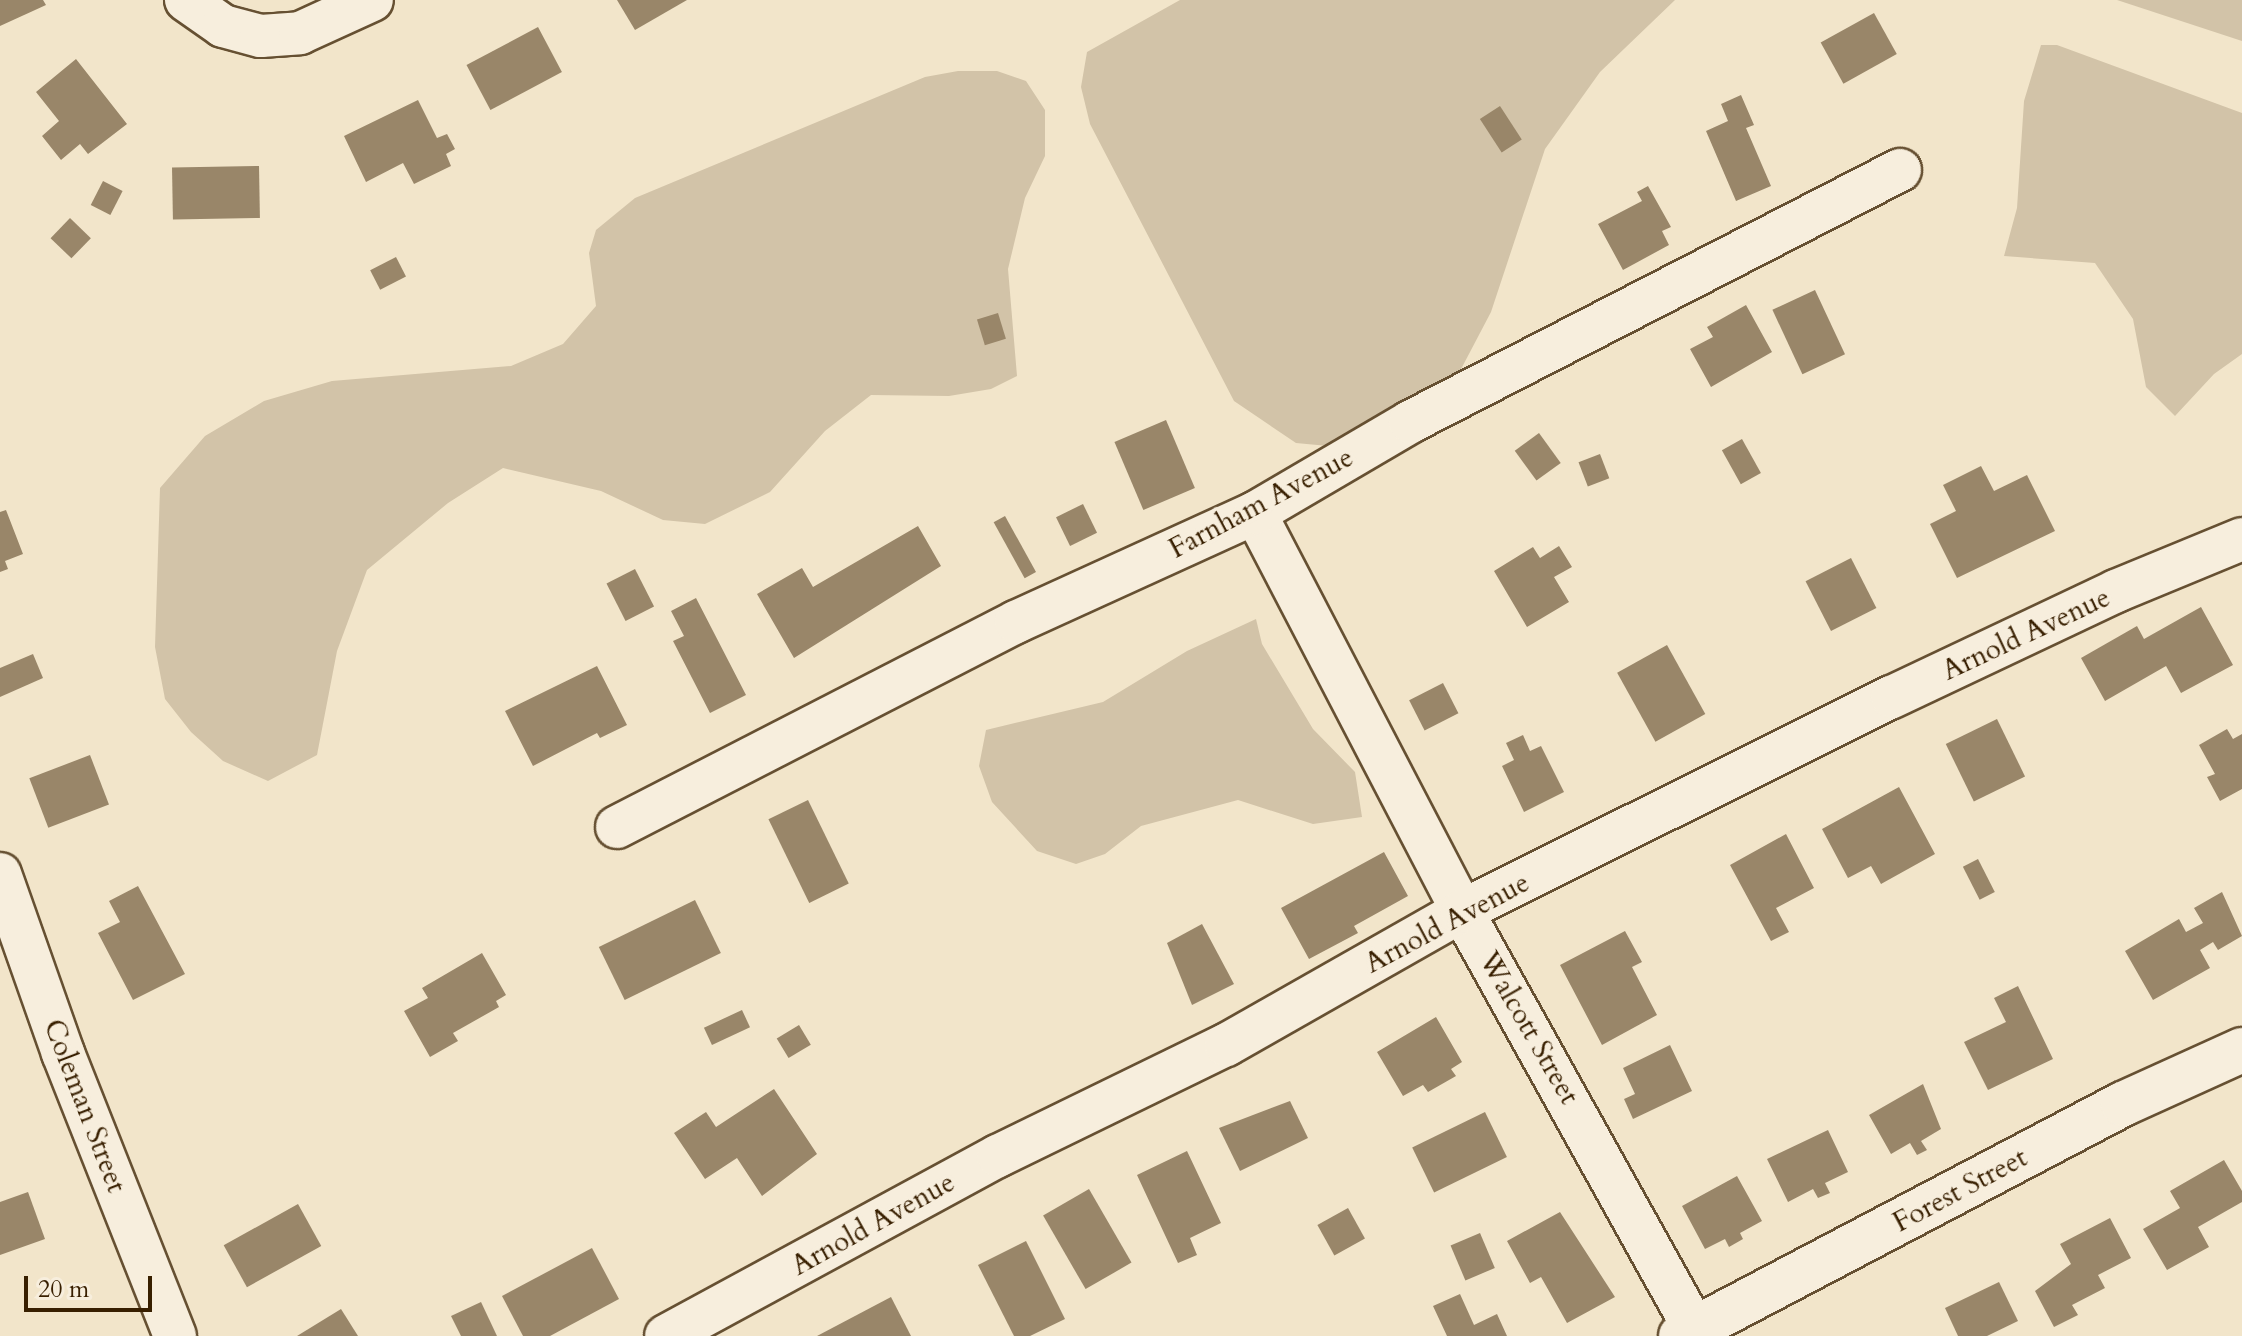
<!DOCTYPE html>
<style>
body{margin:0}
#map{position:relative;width:2242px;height:1336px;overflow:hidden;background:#f2e5ca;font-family:Cardo,serif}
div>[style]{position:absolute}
.green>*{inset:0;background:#d2c3a8}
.building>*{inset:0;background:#998669;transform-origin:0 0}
.roads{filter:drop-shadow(2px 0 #665032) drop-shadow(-2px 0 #665032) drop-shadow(0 2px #665032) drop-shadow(0 -2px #665032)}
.minor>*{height:42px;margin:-21px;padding:0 21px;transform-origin:21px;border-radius:21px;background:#f7eedd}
.tertiary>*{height:44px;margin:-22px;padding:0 22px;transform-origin:22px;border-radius:22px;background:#f7eedd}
span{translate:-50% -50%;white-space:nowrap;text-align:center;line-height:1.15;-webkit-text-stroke:7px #f7eedd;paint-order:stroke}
.street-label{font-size:28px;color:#381f00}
.scale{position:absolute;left:24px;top:1276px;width:128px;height:36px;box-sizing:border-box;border:4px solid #381f00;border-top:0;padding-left:10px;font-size:24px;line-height:28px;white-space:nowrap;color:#381f00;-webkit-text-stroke:6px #f7eedd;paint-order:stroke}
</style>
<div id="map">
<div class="green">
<div style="clip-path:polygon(1180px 0,1675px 0,1600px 72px,1545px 149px,1491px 312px,1449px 392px,1371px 450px,1296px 443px,1234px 401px,1090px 124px,1081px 87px,1087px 52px)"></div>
<div style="clip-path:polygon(2117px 0,2242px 0,2242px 41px)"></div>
<div style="clip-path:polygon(2041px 45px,2057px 45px,2242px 113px,2242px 354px,2214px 374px,2175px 416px,2146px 387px,2133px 319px,2095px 263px,2004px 256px,2017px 208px,2024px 101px)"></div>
<div style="clip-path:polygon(958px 71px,997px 71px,1026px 81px,1045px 110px,1045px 156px,1025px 198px,1008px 269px,1017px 376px,991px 389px,949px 396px,871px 395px,825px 431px,770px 492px,705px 524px,663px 520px,601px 491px,503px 468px,448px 503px,367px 570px,337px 651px,317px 755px,268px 781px,223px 761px,191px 732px,165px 699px,155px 647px,160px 488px,205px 436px,264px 401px,332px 381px,511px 366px,563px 344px,596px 306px,589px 253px,596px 230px,635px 198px,925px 77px)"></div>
<div style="clip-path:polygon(1256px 619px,1262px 644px,1313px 729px,1355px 772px,1362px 817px,1313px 824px,1238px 800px,1141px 826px,1105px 854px,1076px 864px,1037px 851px,992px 802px,979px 766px,986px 730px,1103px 702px,1187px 651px)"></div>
</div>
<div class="building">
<div style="clip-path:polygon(0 0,43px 0,46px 5px,0 26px)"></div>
<div style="clip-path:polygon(617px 0,687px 0,635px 30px)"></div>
<div style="left:1874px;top:13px;width:47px;height:61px;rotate:61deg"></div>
<div style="left:538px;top:27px;width:51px;height:81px;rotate:62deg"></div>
<div style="clip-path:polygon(76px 59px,127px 124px,88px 154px,80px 144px,61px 160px,42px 136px,59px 121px,36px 92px)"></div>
<div style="clip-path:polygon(1741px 95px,1754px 125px,1746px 128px,1771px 186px,1736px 201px,1706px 131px,1728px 121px,1721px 104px)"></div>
<div style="clip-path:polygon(418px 100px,437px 138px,447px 134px,455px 149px,446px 154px,451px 166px,414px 184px,403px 163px,366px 182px,344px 136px)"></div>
<div style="left:1500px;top:106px;width:40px;height:24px;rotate:57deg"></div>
<div style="left:259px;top:166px;width:52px;height:87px;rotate:89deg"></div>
<div style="left:103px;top:181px;width:22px;height:27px;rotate:27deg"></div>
<div style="clip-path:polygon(1648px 186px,1671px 227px,1662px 231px,1669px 245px,1623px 270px,1598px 224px,1642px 201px,1637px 192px)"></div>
<div style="left:70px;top:218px;width:29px;height:28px;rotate:44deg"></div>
<div style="left:396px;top:257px;width:22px;height:29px;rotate:63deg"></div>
<div style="left:1815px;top:290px;width:71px;height:47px;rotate:65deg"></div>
<div style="clip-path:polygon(1746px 305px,1772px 352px,1711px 387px,1690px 349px,1713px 337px,1707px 327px)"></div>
<div style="left:998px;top:313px;width:27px;height:22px;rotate:73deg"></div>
<div style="left:1166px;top:420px;width:74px;height:56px;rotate:67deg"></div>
<div style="left:1539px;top:433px;width:37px;height:30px;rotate:54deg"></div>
<div style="left:1742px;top:439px;width:39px;height:23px;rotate:61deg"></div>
<div style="left:1600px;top:454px;width:26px;height:23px;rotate:69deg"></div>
<div style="clip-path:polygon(1981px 466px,1994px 491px,2027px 475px,2055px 531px,1957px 578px,1930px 524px,1956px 511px,1943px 485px)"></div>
<div style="left:1083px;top:504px;width:32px;height:30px;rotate:64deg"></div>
<div style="clip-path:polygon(6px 510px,23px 554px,5px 561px,8px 569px,0 572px,0 512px)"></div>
<div style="left:1005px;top:516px;width:64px;height:13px;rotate:61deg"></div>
<div style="clip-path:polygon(918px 526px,941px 566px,794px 658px,757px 594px,802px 568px,813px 587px)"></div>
<div style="clip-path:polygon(1559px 546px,1572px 567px,1554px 577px,1569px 602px,1527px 627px,1494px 571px,1533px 547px,1540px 558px)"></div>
<div style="left:1851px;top:558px;width:56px;height:51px;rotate:63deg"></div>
<div style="left:635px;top:569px;width:42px;height:32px;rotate:63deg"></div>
<div style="clip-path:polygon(696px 598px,746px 695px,710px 713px,673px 641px,684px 636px,671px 611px)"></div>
<div style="clip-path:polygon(2201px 607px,2233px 665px,2181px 693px,2166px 666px,2105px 701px,2081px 658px,2137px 626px,2144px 639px)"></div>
<div style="left:1667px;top:645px;width:79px;height:57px;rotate:61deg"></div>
<div style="clip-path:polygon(33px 654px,43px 678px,0 697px,0 668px)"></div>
<div style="clip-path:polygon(597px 666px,627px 725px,600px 738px,597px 733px,533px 766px,505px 711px)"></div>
<div style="left:1443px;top:683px;width:34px;height:38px;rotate:63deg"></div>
<div style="left:1997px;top:719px;width:64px;height:57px;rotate:64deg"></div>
<div style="clip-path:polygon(2227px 729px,2233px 739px,2242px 734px,2242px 789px,2220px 801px,2207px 777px,2215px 774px,2199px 745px)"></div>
<div style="clip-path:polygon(1523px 735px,1530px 751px,1541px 746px,1564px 792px,1524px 812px,1502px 766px,1514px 760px,1506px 743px)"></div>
<div style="left:90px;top:755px;width:53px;height:65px;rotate:69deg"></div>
<div style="clip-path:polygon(1899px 787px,1935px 854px,1881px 884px,1871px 866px,1848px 878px,1822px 829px)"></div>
<div style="left:808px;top:800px;width:93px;height:44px;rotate:64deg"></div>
<div style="clip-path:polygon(1786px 834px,1814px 888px,1776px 908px,1789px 932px,1771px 941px,1730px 865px)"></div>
<div style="clip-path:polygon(1384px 852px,1408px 896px,1354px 926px,1358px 933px,1309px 959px,1281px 908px)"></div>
<div style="left:1978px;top:859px;width:37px;height:17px;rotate:63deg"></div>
<div style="clip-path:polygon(138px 886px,185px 974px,133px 1000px,98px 933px,120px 922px,109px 901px)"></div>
<div style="clip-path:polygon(2222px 892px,2242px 936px,2218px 950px,2213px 942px,2200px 950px,2210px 968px,2153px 1000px,2125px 951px,2179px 919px,2186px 932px,2203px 923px,2194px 908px)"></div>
<div style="left:695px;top:900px;width:59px;height:107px;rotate:64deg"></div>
<div style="clip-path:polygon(1202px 924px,1234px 984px,1192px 1005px,1167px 943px)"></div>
<div style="clip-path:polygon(1625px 931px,1642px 962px,1632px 967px,1657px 1015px,1602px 1045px,1560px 965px)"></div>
<div style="clip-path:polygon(482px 953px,506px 995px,496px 1001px,499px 1007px,453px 1033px,458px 1041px,430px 1057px,404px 1011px,428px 998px,422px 988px)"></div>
<div style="clip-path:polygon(2018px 986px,2053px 1059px,1988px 1090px,1964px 1042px,2006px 1022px,1994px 998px)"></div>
<div style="left:742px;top:1010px;width:19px;height:42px;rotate:65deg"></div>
<div style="clip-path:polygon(1436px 1017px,1462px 1062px,1451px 1069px,1456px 1076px,1428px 1092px,1423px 1085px,1403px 1096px,1377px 1052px)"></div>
<div style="left:799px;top:1025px;width:23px;height:26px;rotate:59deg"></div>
<div style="clip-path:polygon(1670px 1045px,1692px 1091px,1633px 1119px,1624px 1099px,1635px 1094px,1623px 1068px)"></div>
<div style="clip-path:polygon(1923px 1084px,1941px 1129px,1921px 1141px,1927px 1150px,1917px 1155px,1910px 1143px,1891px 1154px,1869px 1115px)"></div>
<div style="clip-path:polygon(774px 1089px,817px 1154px,762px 1196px,737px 1158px,705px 1179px,674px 1133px,706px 1112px,716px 1127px)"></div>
<div style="clip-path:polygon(1290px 1101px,1308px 1138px,1240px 1171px,1219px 1128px)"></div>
<div style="left:1485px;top:1112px;width:50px;height:81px;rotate:64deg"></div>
<div style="clip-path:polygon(1828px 1130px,1848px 1172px,1825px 1183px,1830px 1193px,1818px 1198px,1813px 1189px,1788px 1202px,1767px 1159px)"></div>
<div style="clip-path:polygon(1187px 1151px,1221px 1223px,1190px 1238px,1197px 1255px,1178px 1263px,1137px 1175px)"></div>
<div style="clip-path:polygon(2224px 1160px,2242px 1191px,2242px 1202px,2198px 1227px,2209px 1247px,2167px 1270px,2143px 1229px,2180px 1208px,2170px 1191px)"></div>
<div style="clip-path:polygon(1737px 1176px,1762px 1221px,1740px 1233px,1743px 1239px,1729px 1247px,1725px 1239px,1705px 1249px,1682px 1206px)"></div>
<div style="left:1089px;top:1189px;width:85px;height:53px;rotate:60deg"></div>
<div style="clip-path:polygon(28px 1192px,45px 1239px,0 1255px,0 1202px)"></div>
<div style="left:298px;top:1204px;width:48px;height:85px;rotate:61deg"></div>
<div style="left:1348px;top:1208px;width:35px;height:35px;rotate:61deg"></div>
<div style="clip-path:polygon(1560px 1212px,1615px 1297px,1567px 1323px,1541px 1277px,1530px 1283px,1507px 1241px)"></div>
<div style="clip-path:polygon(2110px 1218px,2131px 1258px,2098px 1275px,2105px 1288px,2072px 1305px,2078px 1315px,2054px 1327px,2035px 1291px,2071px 1264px,2060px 1244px)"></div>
<div style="left:1480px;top:1233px;width:38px;height:32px;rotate:67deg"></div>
<div style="clip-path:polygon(1026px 1241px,1065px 1319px,1030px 1336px,1014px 1336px,978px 1265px)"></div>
<div style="clip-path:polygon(592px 1248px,619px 1299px,550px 1336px,523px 1336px,502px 1296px)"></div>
<div style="clip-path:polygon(1999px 1282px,2018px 1321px,1987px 1336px,1958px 1336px,1945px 1308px)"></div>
<div style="clip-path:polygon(1460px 1294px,1474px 1325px,1497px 1314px,1507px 1336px,1447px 1336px,1433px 1306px)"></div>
<div style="clip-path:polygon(891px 1297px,911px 1336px,817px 1336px)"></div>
<div style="clip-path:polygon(481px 1302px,497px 1336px,461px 1336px,451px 1316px)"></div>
<div style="clip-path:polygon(341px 1309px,358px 1336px,297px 1336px)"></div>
</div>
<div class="roads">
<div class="minor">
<div style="left:186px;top:0;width:45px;rotate:35.1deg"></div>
<div style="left:223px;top:26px;width:39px;rotate:15deg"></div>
<div style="left:261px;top:36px;width:39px;rotate:-4deg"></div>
<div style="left:300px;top:33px;width:79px;rotate:-24.6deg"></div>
<div style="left:1255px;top:513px;width:449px;rotate:62.5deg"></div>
<div style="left:1462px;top:911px;width:479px;rotate:60.9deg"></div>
<div style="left:617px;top:827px;width:449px;rotate:-27.2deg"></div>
<div style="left:1016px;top:622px;width:263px;rotate:-24.5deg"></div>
<div style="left:1255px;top:513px;width:180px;rotate:-30.4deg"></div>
<div style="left:1410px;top:422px;width:551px;rotate:-27.22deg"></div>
<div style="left:0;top:874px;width:190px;rotate:70.6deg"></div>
<div style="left:63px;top:1053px;width:304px;rotate:68.4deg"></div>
<div style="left:666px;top:1336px;width:378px;rotate:-28.5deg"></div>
<div style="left:998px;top:1156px;width:254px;rotate:-26deg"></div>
<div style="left:1226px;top:1045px;width:271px;rotate:-29.6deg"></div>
<div style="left:1462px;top:911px;width:480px;rotate:-26.5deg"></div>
<div style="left:1892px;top:697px;width:248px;rotate:-25.3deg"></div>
<div style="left:2116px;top:591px;width:136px;rotate:-22.4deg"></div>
</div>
<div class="tertiary">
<div style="left:1681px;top:1336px;width:499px;rotate:-27.7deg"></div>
<div style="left:2123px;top:1104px;width:131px;rotate:-24.4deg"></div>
</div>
</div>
<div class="street-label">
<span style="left:1261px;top:503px;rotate:-28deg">Farnham Avenue</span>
<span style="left:2026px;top:634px;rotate:-25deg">Arnold Avenue</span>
<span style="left:1447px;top:923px;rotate:-28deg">Arnold Avenue</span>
<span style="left:1529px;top:1028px;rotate:60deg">Walcott Street</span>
<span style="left:85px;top:1106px;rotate:69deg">Coleman Street</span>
<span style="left:1960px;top:1190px;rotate:-28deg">Forest Street</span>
<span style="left:873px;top:1224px;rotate:-29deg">Arnold Avenue</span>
</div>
<div class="scale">20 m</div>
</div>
